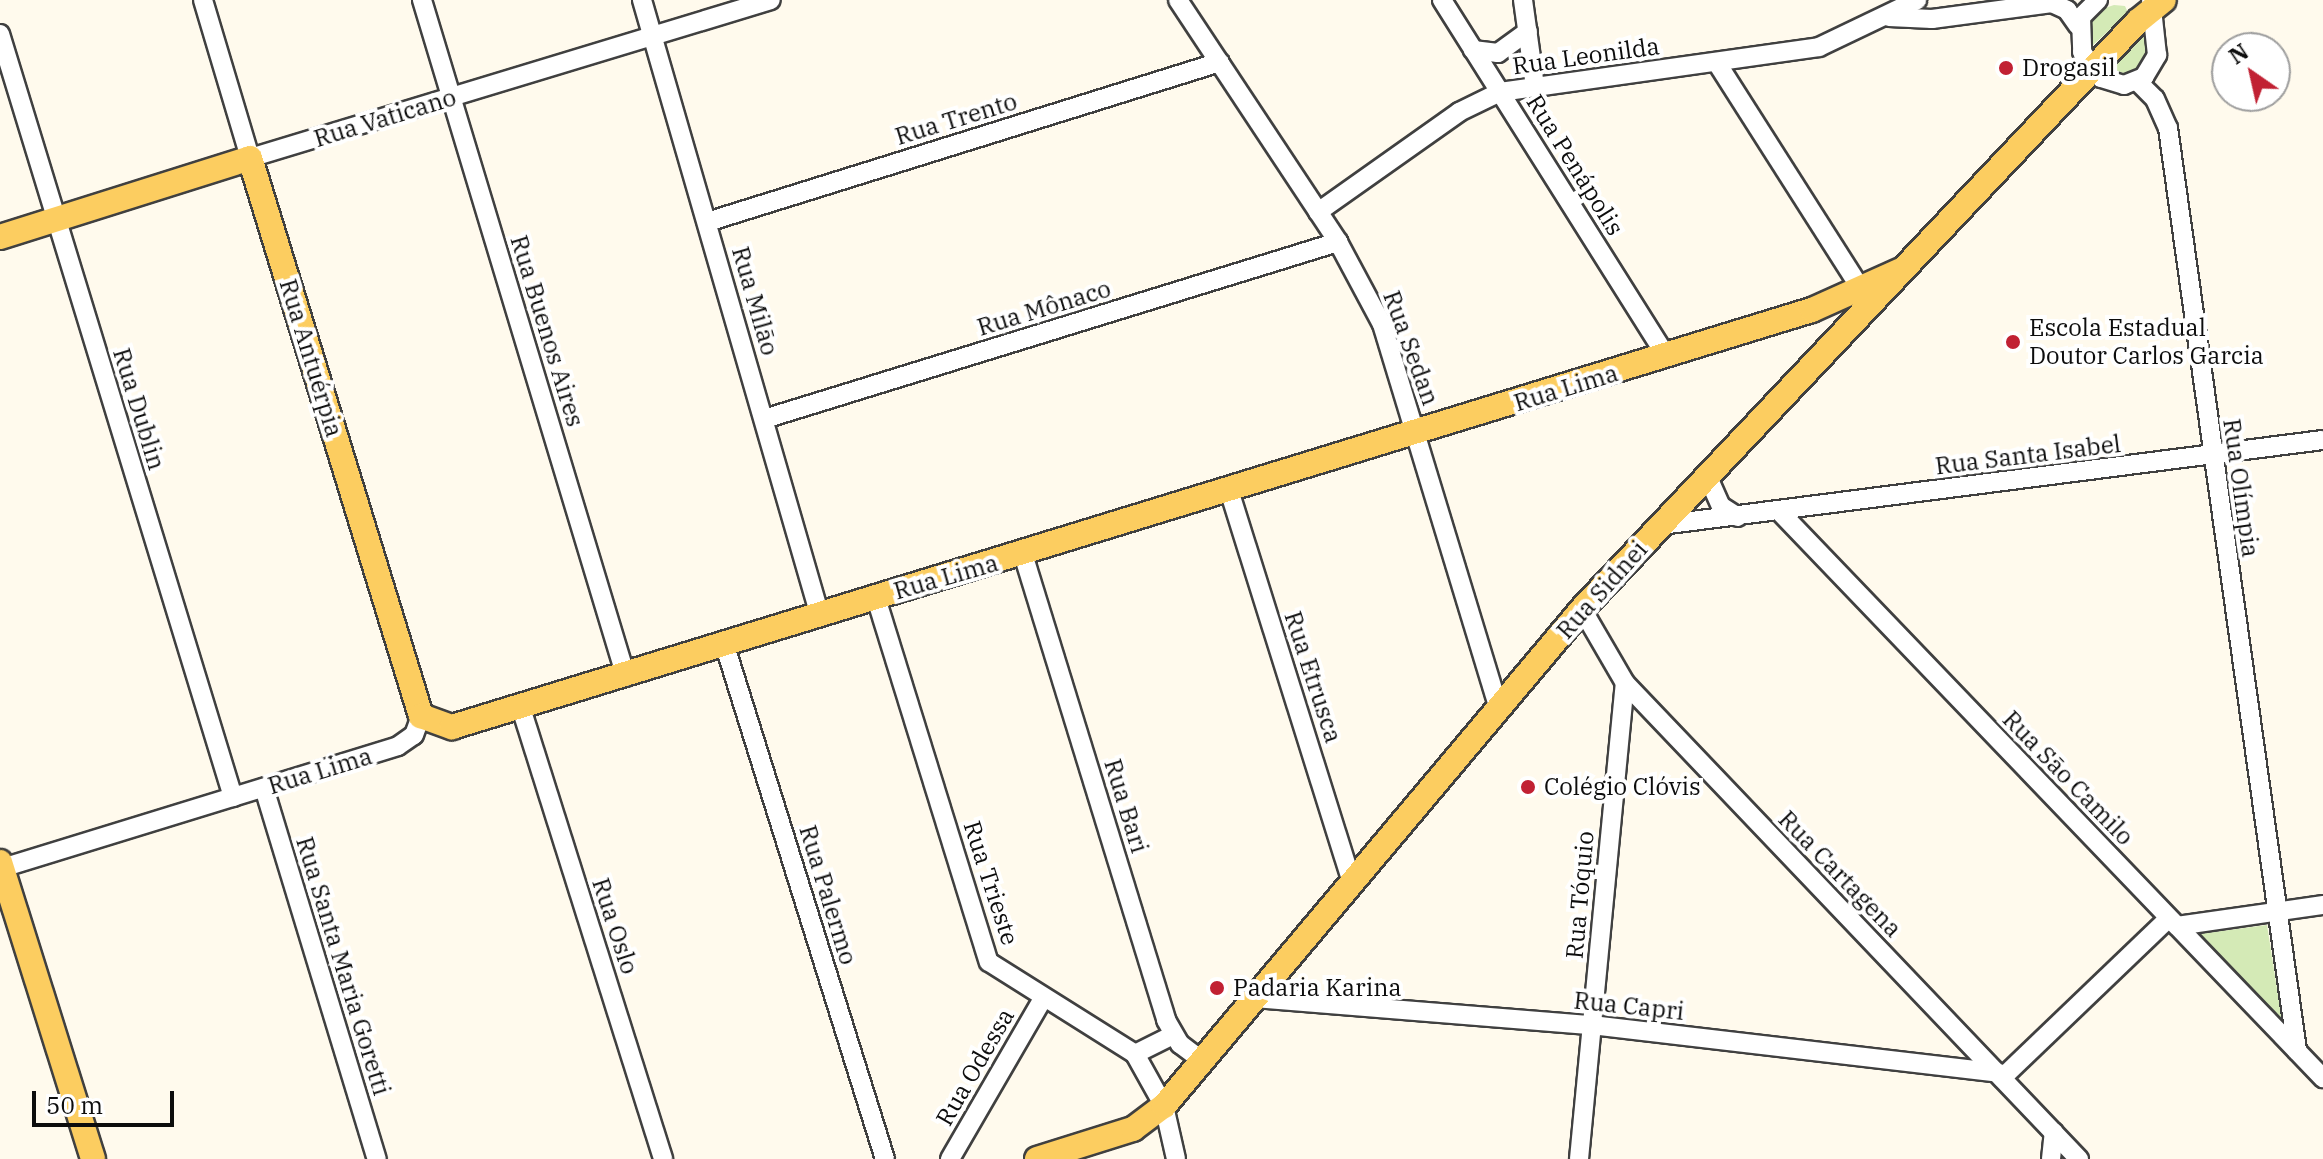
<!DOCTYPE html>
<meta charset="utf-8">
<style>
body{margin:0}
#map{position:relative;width:2323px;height:1159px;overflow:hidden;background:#fffaed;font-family:"IBM Plex Serif",serif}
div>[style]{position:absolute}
.green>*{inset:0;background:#d4eab6}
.roads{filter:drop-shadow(2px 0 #404040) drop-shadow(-2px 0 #404040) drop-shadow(0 2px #404040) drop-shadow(0 -2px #404040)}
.minor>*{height:18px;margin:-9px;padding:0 9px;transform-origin:9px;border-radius:9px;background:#fff}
.major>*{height:24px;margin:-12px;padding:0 12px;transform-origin:12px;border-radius:12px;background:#fccd60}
.dots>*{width:22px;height:22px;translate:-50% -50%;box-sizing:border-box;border:4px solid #fff;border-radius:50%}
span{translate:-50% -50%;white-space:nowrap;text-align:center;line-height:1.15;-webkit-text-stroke:8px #fff;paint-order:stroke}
.street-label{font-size:24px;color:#0d0d0d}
.poi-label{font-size:24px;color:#0d0d0d}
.left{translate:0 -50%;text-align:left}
.north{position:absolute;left:2211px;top:32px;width:80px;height:80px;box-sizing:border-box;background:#fff;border:2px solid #9e9e9e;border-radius:50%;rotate:326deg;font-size:22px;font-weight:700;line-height:32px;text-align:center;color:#0d0d0d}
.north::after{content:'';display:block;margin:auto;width:28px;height:36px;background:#c12133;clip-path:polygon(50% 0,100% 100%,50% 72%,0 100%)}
.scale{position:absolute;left:32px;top:1091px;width:142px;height:36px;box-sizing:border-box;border:4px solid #0d0d0d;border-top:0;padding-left:10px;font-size:24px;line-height:28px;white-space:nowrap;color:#0d0d0d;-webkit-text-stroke:6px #fff;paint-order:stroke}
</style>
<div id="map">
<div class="green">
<div style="clip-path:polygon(2114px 5px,2125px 6px,2128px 13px,2091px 47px,2087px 25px,2099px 10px)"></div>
<div style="clip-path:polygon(2143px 36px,2150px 47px,2141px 66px,2128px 74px,2115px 71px,2113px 67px)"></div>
<div style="clip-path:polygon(2267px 925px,2282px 1021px,2199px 934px)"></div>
</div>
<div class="roads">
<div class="minor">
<div style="left:203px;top:0;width:165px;rotate:73.4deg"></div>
<div style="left:250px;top:158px;width:544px;rotate:-16.87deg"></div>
<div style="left:422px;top:0;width:707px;rotate:73.23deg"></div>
<div style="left:642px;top:0;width:641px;rotate:73.88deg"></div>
<div style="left:1178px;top:0;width:290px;rotate:56.5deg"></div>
<div style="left:1338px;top:242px;width:93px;rotate:61.8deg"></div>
<div style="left:1382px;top:324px;width:401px;rotate:73.1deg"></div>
<div style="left:1442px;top:0;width:421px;rotate:57.8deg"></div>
<div style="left:1523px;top:0;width:87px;rotate:82.1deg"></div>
<div style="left:2098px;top:0;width:24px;rotate:135deg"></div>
<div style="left:2081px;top:17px;width:35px;rotate:88deg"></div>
<div style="left:2082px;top:52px;width:32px;rotate:54deg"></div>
<div style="left:2101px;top:78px;width:24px;rotate:17deg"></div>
<div style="left:2124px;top:85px;width:22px;rotate:-22deg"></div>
<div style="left:2144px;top:77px;width:26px;rotate:-59deg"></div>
<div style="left:2157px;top:55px;width:55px;rotate:-96.2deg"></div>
<div style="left:1889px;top:17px;width:43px;rotate:2.7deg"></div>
<div style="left:1932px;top:19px;width:121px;rotate:-7.6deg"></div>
<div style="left:2052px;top:3px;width:17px;rotate:25deg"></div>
<div style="left:2067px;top:10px;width:19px;rotate:55deg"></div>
<div style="left:0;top:34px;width:798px;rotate:73.02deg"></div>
<div style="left:1473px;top:50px;width:25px;rotate:7deg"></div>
<div style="left:1498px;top:53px;width:37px;rotate:-36deg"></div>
<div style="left:1717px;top:63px;width:268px;rotate:57.5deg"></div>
<div style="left:2137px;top:81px;width:25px;rotate:45deg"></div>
<div style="left:2155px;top:99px;width:32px;rotate:66deg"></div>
<div style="left:2168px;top:128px;width:932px;rotate:82.04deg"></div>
<div style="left:1318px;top:212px;width:173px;rotate:-35.3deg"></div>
<div style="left:1459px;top:112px;width:46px;rotate:-26deg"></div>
<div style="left:1500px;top:92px;width:322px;rotate:-8deg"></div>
<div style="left:1819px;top:47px;width:109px;rotate:-25.6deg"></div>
<div style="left:707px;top:222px;width:537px;rotate:-17.32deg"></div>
<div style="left:764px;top:419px;width:601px;rotate:-17.14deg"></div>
<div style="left:1707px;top:475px;width:34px;rotate:66deg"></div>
<div style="left:1721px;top:506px;width:20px;rotate:33deg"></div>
<div style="left:1228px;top:487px;width:414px;rotate:72.6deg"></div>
<div style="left:1779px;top:511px;width:786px;rotate:46.19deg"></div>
<div style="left:1661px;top:525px;width:667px;rotate:-7.32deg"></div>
<div style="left:1023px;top:554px;width:487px;rotate:72.9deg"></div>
<div style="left:1166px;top:1020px;width:28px;rotate:60deg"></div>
<div style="left:1180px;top:1044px;width:26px;rotate:37deg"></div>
<div style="left:876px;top:598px;width:381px;rotate:72.8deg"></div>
<div style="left:989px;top:962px;width:173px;rotate:32.2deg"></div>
<div style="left:1135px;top:1054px;width:60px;rotate:60.9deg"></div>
<div style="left:1164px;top:1106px;width:54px;rotate:77.2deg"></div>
<div style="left:1582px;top:609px;width:86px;rotate:59.8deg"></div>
<div style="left:1625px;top:683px;width:658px;rotate:46.36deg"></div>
<div style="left:725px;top:646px;width:537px;rotate:72.68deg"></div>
<div style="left:521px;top:708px;width:473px;rotate:72.5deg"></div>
<div style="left:264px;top:788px;width:388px;rotate:73.1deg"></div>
<div style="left:2px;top:868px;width:414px;rotate:-17.1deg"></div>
<div style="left:398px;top:746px;width:19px;rotate:-35deg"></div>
<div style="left:414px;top:735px;width:20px;rotate:-70deg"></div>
<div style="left:2177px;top:926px;width:148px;rotate:-8.2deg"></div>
<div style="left:1254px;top:998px;width:339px;rotate:4.6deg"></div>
<div style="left:1592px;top:1025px;width:409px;rotate:6.7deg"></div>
<div style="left:1135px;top:1054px;width:42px;rotate:-26.6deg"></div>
<div style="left:2002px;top:1078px;width:231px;rotate:-43.8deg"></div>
<div style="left:950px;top:1159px;width:184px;rotate:-59.9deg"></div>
<div style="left:1579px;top:1159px;width:478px;rotate:-84.5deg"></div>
<div style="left:2051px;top:1159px;width:27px;rotate:-84deg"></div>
</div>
<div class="major">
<div style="left:0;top:237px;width:262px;rotate:-17.5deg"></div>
<div style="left:250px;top:158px;width:584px;rotate:72.96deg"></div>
<div style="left:421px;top:716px;width:33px;rotate:20deg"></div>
<div style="left:452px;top:727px;width:1422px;rotate:-17.05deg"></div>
<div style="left:1812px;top:310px;width:98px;rotate:-24.2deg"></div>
<div style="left:0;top:862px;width:311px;rotate:72.6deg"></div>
<div style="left:1037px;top:1159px;width:101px;rotate:-17.4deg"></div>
<div style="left:1133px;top:1129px;width:39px;rotate:-37deg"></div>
<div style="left:1164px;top:1106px;width:649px;rotate:-49.93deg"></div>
<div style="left:1582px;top:609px;width:809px;rotate:-46.6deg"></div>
<div style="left:2138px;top:21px;width:33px;rotate:-39deg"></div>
</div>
</div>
<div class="dots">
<div style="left:2006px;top:68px;background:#c12133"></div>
<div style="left:2013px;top:342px;background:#c12133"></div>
<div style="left:1528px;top:787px;background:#c12133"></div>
<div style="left:1217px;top:988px;background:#c12133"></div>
</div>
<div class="street-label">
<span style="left:1586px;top:56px;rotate:-8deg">Rua Leonilda</span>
<span style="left:385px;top:118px;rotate:-17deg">Rua Vaticano</span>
<span style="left:956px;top:119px;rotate:-17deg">Rua Trento</span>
<span style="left:1575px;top:165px;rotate:58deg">Rua Penápolis</span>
<span style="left:755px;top:301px;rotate:74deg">Rua Milão</span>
<span style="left:1044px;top:308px;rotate:-17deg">Rua Mônaco</span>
<span style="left:547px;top:331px;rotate:73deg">Rua Buenos Aires</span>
<span style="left:1411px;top:348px;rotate:70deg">Rua Sedan</span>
<span style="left:311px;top:358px;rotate:73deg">Rua Antuérpia</span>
<span style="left:1566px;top:388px;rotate:-17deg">Rua Lima</span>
<span style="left:139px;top:409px;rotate:73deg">Rua Dublin</span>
<span style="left:2028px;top:455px;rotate:-7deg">Rua Santa Isabel</span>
<span style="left:2241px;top:488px;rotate:82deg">Rua Olímpia</span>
<span style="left:946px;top:577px;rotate:-16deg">Rua Lima</span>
<span style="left:1602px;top:590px;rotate:-48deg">Rua Sidnei</span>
<span style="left:1313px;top:677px;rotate:72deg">Rua Etrusca</span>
<span style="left:320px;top:771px;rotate:-17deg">Rua Lima</span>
<span style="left:2068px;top:778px;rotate:46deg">Rua São Camilo</span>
<span style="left:1126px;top:806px;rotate:73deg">Rua Bari</span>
<span style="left:1840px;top:874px;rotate:46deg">Rua Cartagena</span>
<span style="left:991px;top:883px;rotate:72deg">Rua Trieste</span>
<span style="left:828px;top:895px;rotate:73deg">Rua Palermo</span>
<span style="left:1580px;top:895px;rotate:-85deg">Rua Tóquio</span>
<span style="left:615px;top:926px;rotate:72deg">Rua Oslo</span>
<span style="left:343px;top:966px;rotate:73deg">Rua Santa Maria Goretti</span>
<span style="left:1629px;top:1006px;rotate:6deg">Rua Capri</span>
<span style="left:975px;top:1067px;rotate:-60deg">Rua Odessa</span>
</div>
<div class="poi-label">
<span class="left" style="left:2022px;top:68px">Drogasil</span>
<span class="left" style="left:2029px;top:342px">Escola Estadual<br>Doutor Carlos Garcia</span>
<span class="left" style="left:1544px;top:787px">Colégio Clóvis</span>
<span class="left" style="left:1233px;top:988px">Padaria Karina</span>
</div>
<div class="north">N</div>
<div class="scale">50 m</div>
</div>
